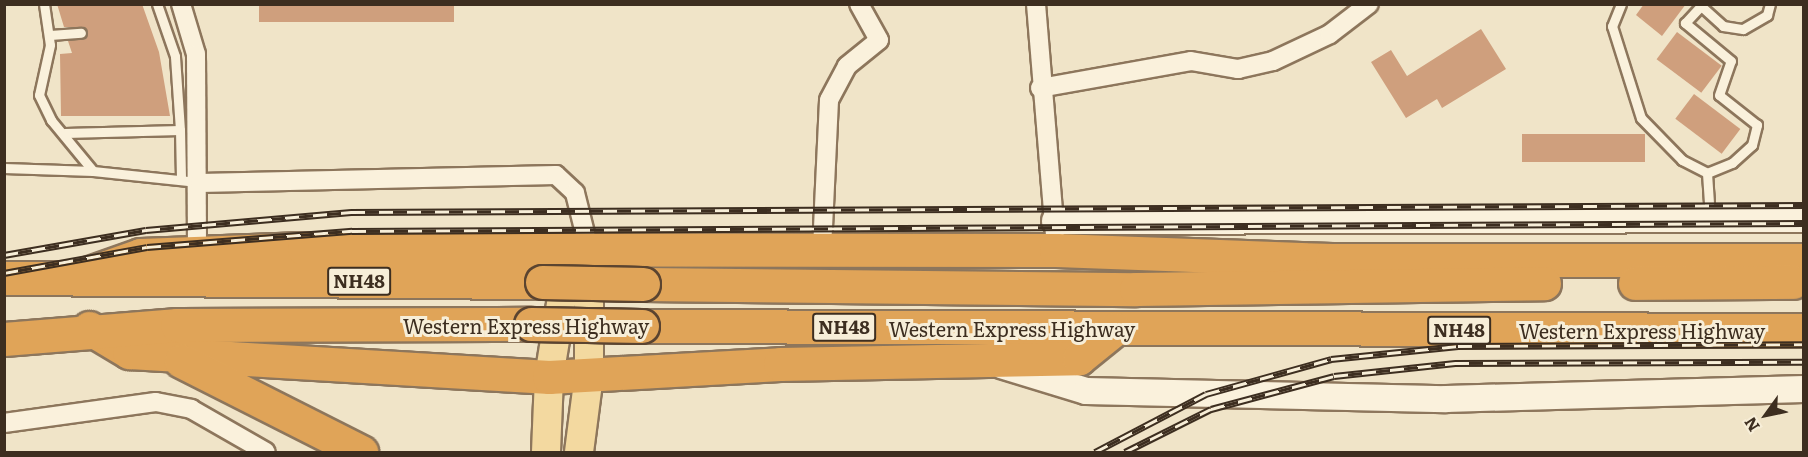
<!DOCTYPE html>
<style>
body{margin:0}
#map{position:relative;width:1808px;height:457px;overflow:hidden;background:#f0e4c8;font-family:Literata,serif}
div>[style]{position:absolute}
.building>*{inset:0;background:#cf9f7d;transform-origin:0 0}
.roads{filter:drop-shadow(2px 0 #8d765c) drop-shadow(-2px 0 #8d765c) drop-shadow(0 2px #8d765c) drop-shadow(0 -2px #8d765c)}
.lane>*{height:9px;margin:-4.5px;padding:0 4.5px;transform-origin:4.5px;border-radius:4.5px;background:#faf1dc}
.street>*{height:18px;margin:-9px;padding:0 9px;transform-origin:9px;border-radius:9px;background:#faf1dc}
.secondary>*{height:26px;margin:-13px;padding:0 13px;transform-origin:13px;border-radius:13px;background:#faf1dc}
.primary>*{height:28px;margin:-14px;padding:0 14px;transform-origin:14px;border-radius:14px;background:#f3d9a0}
.highway>*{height:33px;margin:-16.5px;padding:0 16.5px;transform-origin:16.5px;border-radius:16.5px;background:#e0a458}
.rail>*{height:7px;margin-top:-3.5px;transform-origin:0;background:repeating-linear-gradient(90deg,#f7eed8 0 14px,#3d2e20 0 28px);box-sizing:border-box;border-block:2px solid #3d2e20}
.bridges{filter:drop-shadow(2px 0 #5b4430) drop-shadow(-2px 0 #5b4430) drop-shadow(0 2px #5b4430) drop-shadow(0 -2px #5b4430)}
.highway-bridge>*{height:33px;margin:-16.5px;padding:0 16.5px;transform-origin:16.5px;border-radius:16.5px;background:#e0a458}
span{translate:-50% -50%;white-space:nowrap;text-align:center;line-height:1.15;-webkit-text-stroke:6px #f7eed8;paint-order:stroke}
.shield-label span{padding:2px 4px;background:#f7eed8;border:2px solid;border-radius:4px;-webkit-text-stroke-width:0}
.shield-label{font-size:18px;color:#3d2e20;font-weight:700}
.street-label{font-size:20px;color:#3d2e20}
.frame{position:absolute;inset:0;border:6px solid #3d2e20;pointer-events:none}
.north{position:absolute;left:1736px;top:385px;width:60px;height:60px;-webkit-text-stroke:4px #f7eed8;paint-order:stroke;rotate:237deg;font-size:16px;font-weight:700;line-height:24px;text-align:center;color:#3d2e20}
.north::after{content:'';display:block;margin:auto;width:21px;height:27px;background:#3d2e20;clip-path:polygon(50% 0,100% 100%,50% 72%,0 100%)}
</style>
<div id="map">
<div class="building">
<div style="clip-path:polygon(57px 4px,142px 4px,159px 52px,170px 116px,61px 116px,60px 54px,72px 53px,68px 41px,88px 33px,83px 27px,64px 27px)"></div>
<div style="left:259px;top:4px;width:195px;height:18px"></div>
<div style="clip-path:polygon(1644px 4px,1686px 4px,1662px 36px,1636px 15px)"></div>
<div style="clip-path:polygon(1481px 29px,1506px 69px,1442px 108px,1437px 99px,1406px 118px,1371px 62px,1391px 50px,1407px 76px)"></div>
<div style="left:1677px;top:32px;width:56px;height:34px;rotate:37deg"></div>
<div style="left:1694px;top:94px;width:58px;height:31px;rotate:37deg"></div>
<div style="left:1645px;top:134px;width:28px;height:123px;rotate:90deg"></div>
</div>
<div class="roads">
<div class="lane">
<div style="left:44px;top:4px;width:41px;rotate:81.7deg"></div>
<div style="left:50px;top:45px;width:51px;rotate:102.4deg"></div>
<div style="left:39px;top:95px;width:28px;rotate:64deg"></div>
<div style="left:51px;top:120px;width:66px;rotate:50.5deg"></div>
<div style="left:1621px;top:4px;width:24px;rotate:112deg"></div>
<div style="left:1612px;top:26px;width:96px;rotate:72.5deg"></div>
<div style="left:1641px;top:118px;width:59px;rotate:45.7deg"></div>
<div style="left:1682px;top:160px;width:28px;rotate:27deg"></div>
<div style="left:1707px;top:173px;width:27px;rotate:-22deg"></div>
<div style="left:1732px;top:163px;width:27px;rotate:-42deg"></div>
<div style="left:1752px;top:145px;width:21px;rotate:-76deg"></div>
<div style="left:1757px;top:125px;width:48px;rotate:-141.7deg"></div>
<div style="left:1719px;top:95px;width:36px;rotate:-71deg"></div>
<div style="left:1731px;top:61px;width:60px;rotate:-140.4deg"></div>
<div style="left:1685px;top:23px;width:23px;rotate:-47deg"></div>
<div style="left:1701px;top:6px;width:30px;rotate:42deg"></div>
<div style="left:1723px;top:26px;width:20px;rotate:9deg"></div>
<div style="left:1743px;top:29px;width:28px;rotate:-30deg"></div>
<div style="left:1767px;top:15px;width:11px;rotate:-75deg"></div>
<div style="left:50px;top:35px;width:31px;rotate:-4deg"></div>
<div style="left:180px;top:130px;width:49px;rotate:88.8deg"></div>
<div style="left:65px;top:133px;width:115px;rotate:-1.5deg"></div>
<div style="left:180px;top:130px;width:74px;rotate:-93.9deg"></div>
<div style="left:175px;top:56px;width:55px;rotate:-109.1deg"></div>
<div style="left:4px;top:168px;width:89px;rotate:1.9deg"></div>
<div style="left:93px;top:171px;width:105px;rotate:6deg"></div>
<div style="left:1707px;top:173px;width:45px;rotate:86.2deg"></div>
</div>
<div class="street">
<div style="left:181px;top:4px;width:52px;rotate:73.3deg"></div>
<div style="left:196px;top:54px;width:197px;rotate:89.7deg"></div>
<div style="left:1036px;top:4px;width:230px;rotate:85.3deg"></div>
<div style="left:1040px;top:88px;width:153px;rotate:-10.1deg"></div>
<div style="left:1191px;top:61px;width:48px;rotate:9.7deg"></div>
<div style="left:1238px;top:69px;width:36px;rotate:-13deg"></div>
<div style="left:1273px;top:61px;width:63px;rotate:-25.3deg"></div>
<div style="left:1330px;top:34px;width:49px;rotate:-37.6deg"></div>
<div style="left:200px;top:183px;width:356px;rotate:-1.3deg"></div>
<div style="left:556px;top:175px;width:26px;rotate:43deg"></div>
<div style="left:575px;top:193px;width:58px;rotate:76deg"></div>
<div style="left:822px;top:249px;width:149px;rotate:-87.3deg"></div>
<div style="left:829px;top:100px;width:38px;rotate:-62deg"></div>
<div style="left:847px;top:66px;width:41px;rotate:-39.1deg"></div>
<div style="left:879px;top:40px;width:41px;rotate:-119.1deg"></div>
<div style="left:4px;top:423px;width:153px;rotate:-7.9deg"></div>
<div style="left:156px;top:402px;width:36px;rotate:11deg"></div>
<div style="left:191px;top:409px;width:86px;rotate:29.8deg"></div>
</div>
<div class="secondary">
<div style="left:1055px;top:221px;width:749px;rotate:-0.15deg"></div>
<div style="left:1001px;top:365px;width:89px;rotate:17deg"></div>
<div style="left:1086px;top:391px;width:360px;rotate:1.3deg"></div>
<div style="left:1446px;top:399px;width:358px;rotate:-1.6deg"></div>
</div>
<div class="primary">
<div style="left:546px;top:452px;width:75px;rotate:-87.7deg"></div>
<div style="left:549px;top:377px;width:118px;rotate:-80.7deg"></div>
<div style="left:579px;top:452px;width:78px;rotate:-82.6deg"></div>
<div style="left:589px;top:375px;width:114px;rotate:-90deg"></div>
</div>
<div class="highway">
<div style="left:78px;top:277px;width:66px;rotate:-19.5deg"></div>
<div style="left:140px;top:255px;width:164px;rotate:-2.1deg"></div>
<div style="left:304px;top:249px;width:752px;rotate:0.08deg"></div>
<div style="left:1056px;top:250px;width:276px;rotate:2.1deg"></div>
<div style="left:1332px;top:260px;width:472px"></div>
<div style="left:4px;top:278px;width:538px;rotate:0.43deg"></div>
<div style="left:1635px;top:283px;width:158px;rotate:-0.4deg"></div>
<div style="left:643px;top:284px;width:493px;rotate:0.6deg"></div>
<div style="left:1136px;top:289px;width:408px;rotate:-0.8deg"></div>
<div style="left:642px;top:326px;width:1162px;rotate:0.2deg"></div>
<div style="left:89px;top:328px;width:47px;rotate:31deg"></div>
<div style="left:129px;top:352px;width:421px;rotate:3.4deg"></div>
<div style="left:549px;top:377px;width:231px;rotate:-3.2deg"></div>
<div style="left:780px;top:364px;width:299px;rotate:-1.1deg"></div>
<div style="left:1079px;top:358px;width:46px;rotate:-38.9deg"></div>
<div style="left:4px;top:339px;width:174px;rotate:-4.6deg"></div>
<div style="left:177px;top:325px;width:354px;rotate:-0.2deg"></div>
<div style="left:181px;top:361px;width:202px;rotate:26.8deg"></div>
</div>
</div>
<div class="rail">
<div style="left:4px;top:255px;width:144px;rotate:-10deg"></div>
<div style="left:146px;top:230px;width:206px;rotate:-5deg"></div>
<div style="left:351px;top:212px;width:1453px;rotate:-0.28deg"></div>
<div style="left:4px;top:273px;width:145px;rotate:-10.3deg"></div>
<div style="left:147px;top:247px;width:206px;rotate:-4.5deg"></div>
<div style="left:352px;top:231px;width:1452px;rotate:-0.32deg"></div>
<div style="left:1095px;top:452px;width:125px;rotate:-27.6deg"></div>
<div style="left:1206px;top:394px;width:130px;rotate:-15.6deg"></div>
<div style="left:1331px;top:359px;width:128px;rotate:-5.8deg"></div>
<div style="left:1458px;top:346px;width:346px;rotate:-0.3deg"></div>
<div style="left:1125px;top:452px;width:96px;rotate:-26.6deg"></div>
<div style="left:1211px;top:409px;width:127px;rotate:-15deg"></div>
<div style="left:1334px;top:376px;width:122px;rotate:-6.1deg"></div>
<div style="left:1455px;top:363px;width:349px;rotate:-0.2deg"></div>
</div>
<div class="bridges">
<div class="highway-bridge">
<div style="left:542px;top:282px;width:101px;rotate:1.1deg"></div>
<div style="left:531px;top:324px;width:111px;rotate:1deg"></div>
</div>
</div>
<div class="shield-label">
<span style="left:359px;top:281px">NH48</span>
<span style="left:844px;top:327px">NH48</span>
<span style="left:1459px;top:330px">NH48</span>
</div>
<div class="street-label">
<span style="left:526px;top:325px">Western Express Highway</span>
<span style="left:1012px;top:328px">Western Express Highway</span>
<span style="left:1642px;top:330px">Western Express Highway</span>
</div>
<div class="frame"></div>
<div class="north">N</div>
</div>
